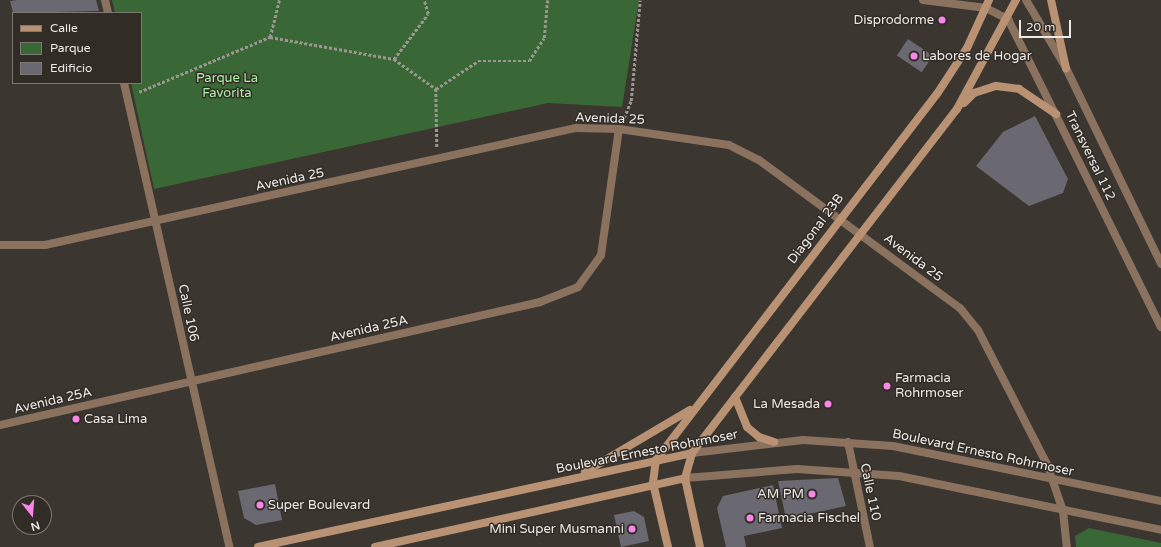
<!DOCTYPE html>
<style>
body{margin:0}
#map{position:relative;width:1161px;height:547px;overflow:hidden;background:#3c3631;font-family:"Varela Round",sans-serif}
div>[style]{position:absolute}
.green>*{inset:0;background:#396735}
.building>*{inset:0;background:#6a6971;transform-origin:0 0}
.path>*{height:2.5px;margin-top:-1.25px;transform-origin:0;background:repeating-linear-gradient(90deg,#9b9692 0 3px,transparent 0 5px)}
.minor>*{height:8px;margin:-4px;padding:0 4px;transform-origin:4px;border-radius:4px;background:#8b725f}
.tertiary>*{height:8px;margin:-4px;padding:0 4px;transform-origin:4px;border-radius:4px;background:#8b725f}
.secondary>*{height:8px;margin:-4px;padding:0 4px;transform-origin:4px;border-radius:4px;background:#b99274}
.dots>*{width:11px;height:11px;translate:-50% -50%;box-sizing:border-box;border:2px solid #322c27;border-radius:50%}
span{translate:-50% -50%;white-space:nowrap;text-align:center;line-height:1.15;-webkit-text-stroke:3px #322c27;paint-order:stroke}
.poi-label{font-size:13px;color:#ede9e6}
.right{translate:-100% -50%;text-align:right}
.left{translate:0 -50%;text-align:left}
.park-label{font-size:13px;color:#aaefa3}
.street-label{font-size:13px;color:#ede9e6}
.legend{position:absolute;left:12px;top:12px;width:130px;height:72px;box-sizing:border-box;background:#322c27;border:1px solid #7d7873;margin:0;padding:5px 7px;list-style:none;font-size:12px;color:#ede9e6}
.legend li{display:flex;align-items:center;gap:8px;height:20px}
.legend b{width:20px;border:1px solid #7d7873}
.north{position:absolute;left:12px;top:495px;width:40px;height:40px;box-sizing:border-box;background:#322c27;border:1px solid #7d7873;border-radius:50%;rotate:163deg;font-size:11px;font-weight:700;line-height:16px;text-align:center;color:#ede9e6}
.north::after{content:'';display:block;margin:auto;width:14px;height:18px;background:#f987e8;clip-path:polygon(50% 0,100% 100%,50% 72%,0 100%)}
.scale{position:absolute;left:1019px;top:20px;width:52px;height:18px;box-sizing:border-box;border:2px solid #ede9e6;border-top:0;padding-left:5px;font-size:12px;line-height:14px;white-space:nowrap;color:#ede9e6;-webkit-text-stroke:3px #322c27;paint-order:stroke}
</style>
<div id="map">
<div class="green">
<div style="clip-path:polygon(112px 0,639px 0,622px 107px,548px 103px,154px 189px,131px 83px,141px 83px,141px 13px,115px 13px)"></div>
<div style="clip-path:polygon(1089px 528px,1161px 543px,1161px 547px,1076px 547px,1075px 536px)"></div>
</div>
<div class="building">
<div style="clip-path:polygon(17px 0,96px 0,99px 11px,13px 13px,10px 1px)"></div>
<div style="left:908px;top:39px;width:30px;height:20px;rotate:34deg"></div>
<div style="clip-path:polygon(1035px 116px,1068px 179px,1063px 193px,1029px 206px,976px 166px,1003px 132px)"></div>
<div style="clip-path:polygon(838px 478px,846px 506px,786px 519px,778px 481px)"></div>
<div style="clip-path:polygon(275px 484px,282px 520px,256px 525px,244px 518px,238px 491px)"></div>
<div style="clip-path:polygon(773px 485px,782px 528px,744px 536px,746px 547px,726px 547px,717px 508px,723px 496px)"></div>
<div style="clip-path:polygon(634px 511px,644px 517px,649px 541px,621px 547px,614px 515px)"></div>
</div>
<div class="path">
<div style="left:270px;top:37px;width:126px;rotate:10.1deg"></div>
<div style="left:394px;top:59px;width:56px;rotate:-52.9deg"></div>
<div style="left:428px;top:14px;width:15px;rotate:-106deg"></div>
<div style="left:394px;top:59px;width:52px;rotate:35.5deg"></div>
<div style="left:436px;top:89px;width:50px;rotate:-33.7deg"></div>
<div style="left:478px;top:61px;width:51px"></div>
<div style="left:529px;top:61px;width:27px;rotate:-57deg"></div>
<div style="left:544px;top:38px;width:38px;rotate:-85deg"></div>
<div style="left:436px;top:89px;width:58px;rotate:89deg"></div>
<div style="left:139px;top:92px;width:142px;rotate:-22.8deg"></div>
<div style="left:270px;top:37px;width:38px;rotate:-76deg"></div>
<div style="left:624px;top:118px;width:18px;rotate:-68deg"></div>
<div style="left:631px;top:101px;width:101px;rotate:-84.9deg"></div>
</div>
<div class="minor">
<div style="left:105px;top:0;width:13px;rotate:77deg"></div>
<div style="left:923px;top:0;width:64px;rotate:7.2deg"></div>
<div style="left:124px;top:83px;width:476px;rotate:77.2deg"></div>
<div style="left:0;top:245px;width:45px"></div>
<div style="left:45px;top:245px;width:544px;rotate:-12.43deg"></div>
<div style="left:576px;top:128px;width:43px;rotate:1.3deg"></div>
<div style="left:619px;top:129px;width:111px;rotate:8.3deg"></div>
<div style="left:729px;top:145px;width:34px;rotate:27deg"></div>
<div style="left:759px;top:160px;width:250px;rotate:36.4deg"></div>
<div style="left:960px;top:308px;width:28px;rotate:51deg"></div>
<div style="left:978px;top:330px;width:151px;rotate:62.8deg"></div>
<div style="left:1047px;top:464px;width:50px;rotate:71.2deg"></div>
<div style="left:1063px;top:511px;width:36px;rotate:84deg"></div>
<div style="left:0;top:425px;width:554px;rotate:-12.83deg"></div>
<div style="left:540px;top:302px;width:41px;rotate:-21.5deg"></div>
<div style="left:578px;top:287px;width:39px;rotate:-54deg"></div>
<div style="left:601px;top:255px;width:127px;rotate:-81.9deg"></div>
<div style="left:848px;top:442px;width:107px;rotate:78.2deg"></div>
</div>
<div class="tertiary">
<div style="left:1026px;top:0;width:79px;rotate:59.5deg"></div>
<div style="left:1066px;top:68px;width:218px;rotate:64.1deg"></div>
<div style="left:986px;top:8px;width:25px;rotate:27deg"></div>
<div style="left:1008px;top:19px;width:344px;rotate:63.6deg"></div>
<div style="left:692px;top:453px;width:112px;rotate:-6.7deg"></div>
<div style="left:803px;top:440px;width:90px;rotate:3.8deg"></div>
<div style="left:893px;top:446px;width:274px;rotate:11.6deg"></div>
<div style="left:685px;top:478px;width:112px;rotate:-4.6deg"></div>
<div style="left:797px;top:469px;width:102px;rotate:3.9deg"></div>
<div style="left:899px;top:476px;width:268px;rotate:11.6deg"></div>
</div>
<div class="secondary">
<div style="left:1051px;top:0;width:70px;rotate:77.6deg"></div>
<div style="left:964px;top:103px;width:14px;rotate:-45deg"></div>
<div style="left:974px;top:93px;width:23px;rotate:-18deg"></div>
<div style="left:996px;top:86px;width:23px;rotate:7deg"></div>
<div style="left:1019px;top:89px;width:45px;rotate:34deg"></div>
<div style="left:735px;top:397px;width:32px;rotate:68deg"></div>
<div style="left:747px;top:427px;width:16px;rotate:40deg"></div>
<div style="left:759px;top:437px;width:16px;rotate:18deg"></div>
<div style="left:585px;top:472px;width:122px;rotate:-30.6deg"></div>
<div style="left:258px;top:547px;width:444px;rotate:-12.2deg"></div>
<div style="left:375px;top:547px;width:318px;rotate:-12.5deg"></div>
<div style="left:668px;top:547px;width:66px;rotate:-103.2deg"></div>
<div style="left:653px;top:483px;width:23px;rotate:-83deg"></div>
<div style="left:656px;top:460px;width:461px;rotate:-52.5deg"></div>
<div style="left:937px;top:94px;width:55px;rotate:-56.9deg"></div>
<div style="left:967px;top:48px;width:53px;rotate:-65.4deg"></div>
<div style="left:700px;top:547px;width:71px;rotate:-102.3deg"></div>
<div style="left:685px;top:478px;width:26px;rotate:-74deg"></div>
<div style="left:692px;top:453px;width:434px;rotate:-52.4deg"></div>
<div style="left:957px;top:109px;width:124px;rotate:-61.6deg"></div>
</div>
<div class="dots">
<div style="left:942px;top:20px;background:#f987e8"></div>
<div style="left:914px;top:56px;background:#f987e8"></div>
<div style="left:887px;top:386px;background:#f987e8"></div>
<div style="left:828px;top:404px;background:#f987e8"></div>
<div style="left:76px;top:419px;background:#f987e8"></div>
<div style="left:812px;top:494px;background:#f987e8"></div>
<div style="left:260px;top:505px;background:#f987e8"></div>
<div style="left:750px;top:518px;background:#f987e8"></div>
<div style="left:632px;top:529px;background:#f987e8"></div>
</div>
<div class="poi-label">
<span class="right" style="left:934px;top:20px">Disprodorme</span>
<span class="left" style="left:922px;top:56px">Labores de Hogar</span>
<span class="left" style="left:895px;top:386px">Farmacia<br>Rohrmoser</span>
<span class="right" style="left:820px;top:404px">La Mesada</span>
<span class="left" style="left:84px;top:419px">Casa Lima</span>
<span class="right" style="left:804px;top:494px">AM PM</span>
<span class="left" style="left:268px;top:505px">Super Boulevard</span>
<span class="left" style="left:758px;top:518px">Farmacia Fischel</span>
<span class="right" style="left:624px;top:529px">Mini Super Musmanni</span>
</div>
<div class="park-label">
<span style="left:227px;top:86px">Parque La<br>Favorita</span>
</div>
<div class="street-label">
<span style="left:610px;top:119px;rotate:2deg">Avenida 25</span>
<span style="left:1090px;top:156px;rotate:64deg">Transversal 112</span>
<span style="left:290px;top:180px;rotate:-12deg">Avenida 25</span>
<span style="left:816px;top:229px;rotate:-53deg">Diagonal 23B</span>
<span style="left:913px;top:258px;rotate:37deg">Avenida 25</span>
<span style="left:188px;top:313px;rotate:78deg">Calle 106</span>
<span style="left:369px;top:329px;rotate:-13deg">Avenida 25A</span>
<span style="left:53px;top:401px;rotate:-13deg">Avenida 25A</span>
<span style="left:647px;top:452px;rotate:-11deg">Boulevard Ernesto Rohrmoser</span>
<span style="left:983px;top:453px;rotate:12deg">Boulevard Ernesto Rohrmoser</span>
<span style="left:870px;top:492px;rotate:78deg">Calle 110</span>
</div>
<ul class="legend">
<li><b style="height:5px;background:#b99274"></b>Calle</li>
<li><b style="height:11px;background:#396735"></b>Parque</li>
<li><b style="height:11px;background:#6a6971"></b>Edificio</li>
</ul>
<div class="north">N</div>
<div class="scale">20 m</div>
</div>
